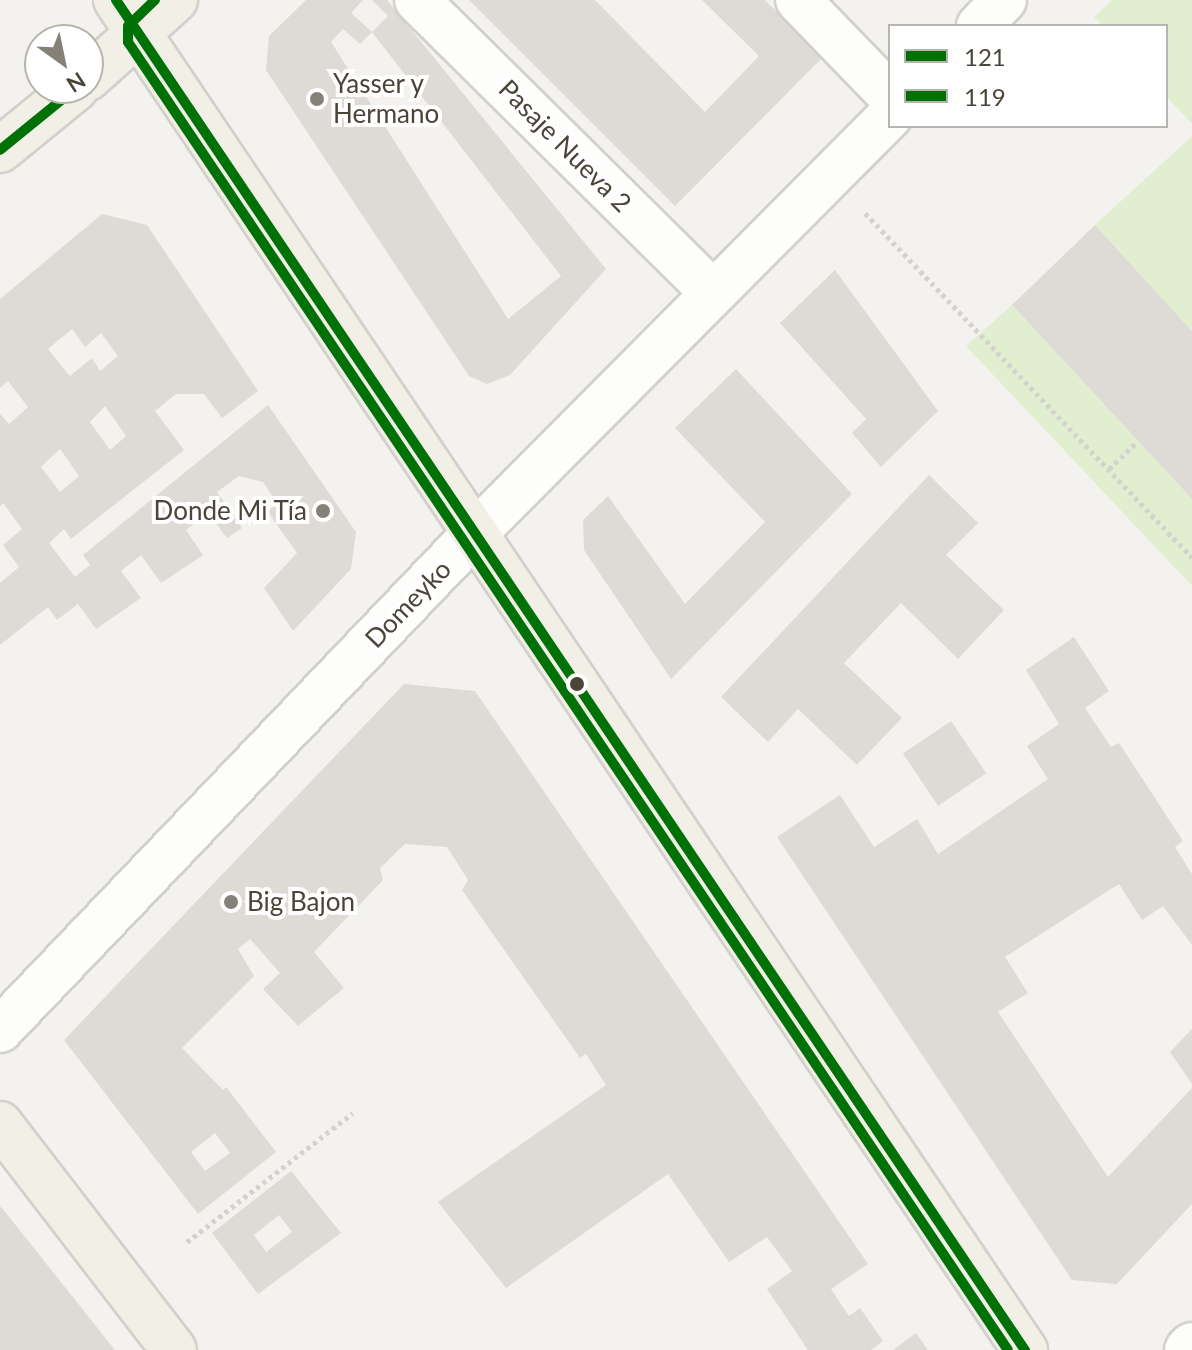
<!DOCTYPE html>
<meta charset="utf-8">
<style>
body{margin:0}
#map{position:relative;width:1192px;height:1350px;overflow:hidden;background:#f4f2ee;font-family:Lato,sans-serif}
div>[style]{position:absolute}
.green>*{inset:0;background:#e1eecf}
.building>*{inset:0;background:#dedbd6;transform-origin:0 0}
.path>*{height:5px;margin-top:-2.5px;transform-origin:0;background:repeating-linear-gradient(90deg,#d3d2cc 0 4px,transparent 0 8px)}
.roads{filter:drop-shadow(2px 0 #d2d0cb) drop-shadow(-2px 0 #d2d0cb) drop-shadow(0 2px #d2d0cb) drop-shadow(0 -2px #d2d0cb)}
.minor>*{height:44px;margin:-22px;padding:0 22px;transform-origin:22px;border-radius:22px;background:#fdfdfc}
.major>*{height:44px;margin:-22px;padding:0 22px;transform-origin:22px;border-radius:22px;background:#f2efe6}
.bus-1>*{height:10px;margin:-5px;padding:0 5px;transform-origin:5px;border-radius:5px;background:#007106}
.bus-2>*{height:10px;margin:-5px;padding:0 5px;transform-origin:5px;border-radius:5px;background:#007106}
.dots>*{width:22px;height:22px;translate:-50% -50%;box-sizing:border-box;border:4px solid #fff;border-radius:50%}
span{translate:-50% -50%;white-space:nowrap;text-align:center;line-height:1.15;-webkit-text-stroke:8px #fff;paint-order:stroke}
.poi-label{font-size:26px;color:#4b4439}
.left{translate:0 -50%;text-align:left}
.right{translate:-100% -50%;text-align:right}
.street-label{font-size:26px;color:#4b4439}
.legend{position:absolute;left:888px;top:24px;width:280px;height:104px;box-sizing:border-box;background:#fff;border:2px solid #b7b4b0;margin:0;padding:10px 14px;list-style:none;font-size:24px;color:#4b4439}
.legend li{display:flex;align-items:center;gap:16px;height:40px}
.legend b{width:40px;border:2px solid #b7b4b0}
.north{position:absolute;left:24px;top:24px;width:80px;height:80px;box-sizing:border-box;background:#fff;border:2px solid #b7b4b0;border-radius:50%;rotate:147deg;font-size:22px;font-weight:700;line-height:32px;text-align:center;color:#4b4439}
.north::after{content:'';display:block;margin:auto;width:28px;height:36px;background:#868178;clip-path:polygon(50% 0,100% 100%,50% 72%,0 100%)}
</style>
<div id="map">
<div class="green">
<div style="clip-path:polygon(1112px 0,1192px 0,1192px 124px,1166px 96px,1166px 26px,1103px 26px,1094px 17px)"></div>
<div style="clip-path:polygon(1192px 136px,1192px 331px,1095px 225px)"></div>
<div style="clip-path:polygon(1012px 305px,1192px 499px,1192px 586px,966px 346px)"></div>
</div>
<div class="building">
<div style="clip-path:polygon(306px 0,363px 0,351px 13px,372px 32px,360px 44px,343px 29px,331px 42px,508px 319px,561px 276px,372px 32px,388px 16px,372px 0,387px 0,606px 269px,510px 375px,487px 384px,469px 376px,266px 70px,269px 36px)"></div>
<div style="clip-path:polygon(469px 0,595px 0,705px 112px,759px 56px,702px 0,765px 0,822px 58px,675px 206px)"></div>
<div style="clip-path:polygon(evenodd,102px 214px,147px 225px,258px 391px,222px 418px,204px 394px,176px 394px,155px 411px,184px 450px,71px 539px,64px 529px,49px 543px,75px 577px,90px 565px,83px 555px,268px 405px,356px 532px,351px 569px,293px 631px,264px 588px,297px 553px,267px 511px,278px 504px,263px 482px,239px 476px,217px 492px,242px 528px,227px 538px,208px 513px,186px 530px,203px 555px,161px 583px,141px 555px,121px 571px,141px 598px,96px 629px,78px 604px,57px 620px,48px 607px,0 645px,0 583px,19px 567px,3px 545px,22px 529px,3px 503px,0 507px,0 414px,9px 424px,28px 407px,8px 381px,0 388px,0 299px,102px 214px,72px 329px,85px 347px,101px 333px,118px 356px,100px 371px,92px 358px,70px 376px,48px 349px,72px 329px,102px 214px,105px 406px,126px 436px,110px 450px,90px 422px,105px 406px,102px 214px,60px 449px,79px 476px,60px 492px,41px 467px,60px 449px)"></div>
<div style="clip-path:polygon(1095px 225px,1192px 331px,1192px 499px,1012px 305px)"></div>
<div style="clip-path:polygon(835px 270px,938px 411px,881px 467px,852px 433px,866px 419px,780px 323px)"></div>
<div style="clip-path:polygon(736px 369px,852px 494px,671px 679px,584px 550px,583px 520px,608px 496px,685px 604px,765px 522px,675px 428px)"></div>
<div style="clip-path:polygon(929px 475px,978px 523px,946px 555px,1004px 610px,958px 659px,901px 603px,844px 663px,902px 718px,857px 765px,798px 709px,768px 742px,721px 697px)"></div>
<div style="clip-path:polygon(1074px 637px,1109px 691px,1085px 708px,1111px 747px,1119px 743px,1183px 841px,1175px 847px,1192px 874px,1192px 945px,1163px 906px,1142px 920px,1119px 884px,1005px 957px,1028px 993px,998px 1012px,1108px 1177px,1192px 1088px,1192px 1204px,1117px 1284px,1072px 1280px,777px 837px,840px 795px,874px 847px,917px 819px,938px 854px,1048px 779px,1027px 746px,1059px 724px,1026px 670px)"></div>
<div style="clip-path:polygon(evenodd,404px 684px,475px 691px,868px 1264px,831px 1289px,849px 1316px,860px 1308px,883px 1341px,871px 1350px,808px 1350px,767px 1289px,792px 1271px,767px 1237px,729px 1262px,668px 1174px,506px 1288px,438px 1202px,606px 1085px,586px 1054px,580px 1058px,462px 890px,468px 880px,447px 847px,405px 844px,380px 868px,383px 880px,314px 952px,344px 988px,298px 1026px,263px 989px,280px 973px,250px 939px,238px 949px,254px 976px,182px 1048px,223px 1090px,226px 1087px,276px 1152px,198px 1214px,64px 1040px,404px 684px,215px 1133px,230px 1153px,205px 1171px,191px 1152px,215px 1133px)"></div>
<div style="left:951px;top:721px;width:63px;height:58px;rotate:56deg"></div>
<div style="clip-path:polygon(1192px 1029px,1192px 1084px,1170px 1052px)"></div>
<div style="clip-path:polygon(evenodd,291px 1171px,341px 1233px,258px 1294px,212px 1233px,291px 1171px,279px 1215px,292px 1232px,266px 1252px,254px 1235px,279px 1215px)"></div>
<div style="clip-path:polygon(0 1206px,14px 1223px,115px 1350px,0 1350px)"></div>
<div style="clip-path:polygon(916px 1333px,928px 1350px,893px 1350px)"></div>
</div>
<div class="path">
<div style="left:865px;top:213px;width:475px;rotate:46.5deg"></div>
<div style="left:1109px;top:469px;width:40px;rotate:-44deg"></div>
<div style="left:187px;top:1242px;width:210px;rotate:-37.9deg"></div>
</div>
<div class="roads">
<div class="minor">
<div style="left:417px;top:0;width:415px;rotate:44.7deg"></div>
<div style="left:798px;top:0;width:132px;rotate:45.9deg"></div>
<div style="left:979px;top:26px;width:36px;rotate:-46deg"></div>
<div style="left:0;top:1030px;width:687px;rotate:-46.3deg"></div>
<div style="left:475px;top:533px;width:588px;rotate:-45.14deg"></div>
<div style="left:1187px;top:1350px;width:7px;rotate:-45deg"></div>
</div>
<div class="major">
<div style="left:116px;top:0;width:1628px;rotate:56.05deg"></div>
<div style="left:88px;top:78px;width:117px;rotate:-41.9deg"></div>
<div style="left:0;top:150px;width:98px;rotate:-39.2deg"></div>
<div style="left:0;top:1124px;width:285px;rotate:52.4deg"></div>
</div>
</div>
<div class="bus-1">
<div style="left:116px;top:0;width:1628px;rotate:56.05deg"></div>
<div style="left:0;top:150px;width:98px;rotate:-39.2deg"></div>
</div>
<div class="bus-2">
<div style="left:155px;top:0;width:37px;rotate:136deg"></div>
<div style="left:128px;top:26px;width:16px;rotate:90deg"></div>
<div style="left:128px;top:42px;width:1576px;rotate:56.07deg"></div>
</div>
<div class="dots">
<div style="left:317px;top:99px;background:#868178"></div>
<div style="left:323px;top:511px;background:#868178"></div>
<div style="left:577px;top:684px;background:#4b4439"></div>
<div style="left:231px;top:902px;background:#868178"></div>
</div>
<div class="poi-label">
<span class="left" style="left:333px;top:99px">Yasser y<br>Hermano</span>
<span class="right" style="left:307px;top:511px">Donde Mi Tía</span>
<span class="left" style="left:247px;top:902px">Big Bajon</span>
</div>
<div class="street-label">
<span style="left:565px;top:146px;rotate:45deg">Pasaje Nueva 2</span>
<span style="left:408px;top:604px;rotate:-46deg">Domeyko</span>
</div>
<ul class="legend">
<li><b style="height:10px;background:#007106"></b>121</li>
<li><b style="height:10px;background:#007106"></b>119</li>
</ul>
<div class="north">N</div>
</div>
